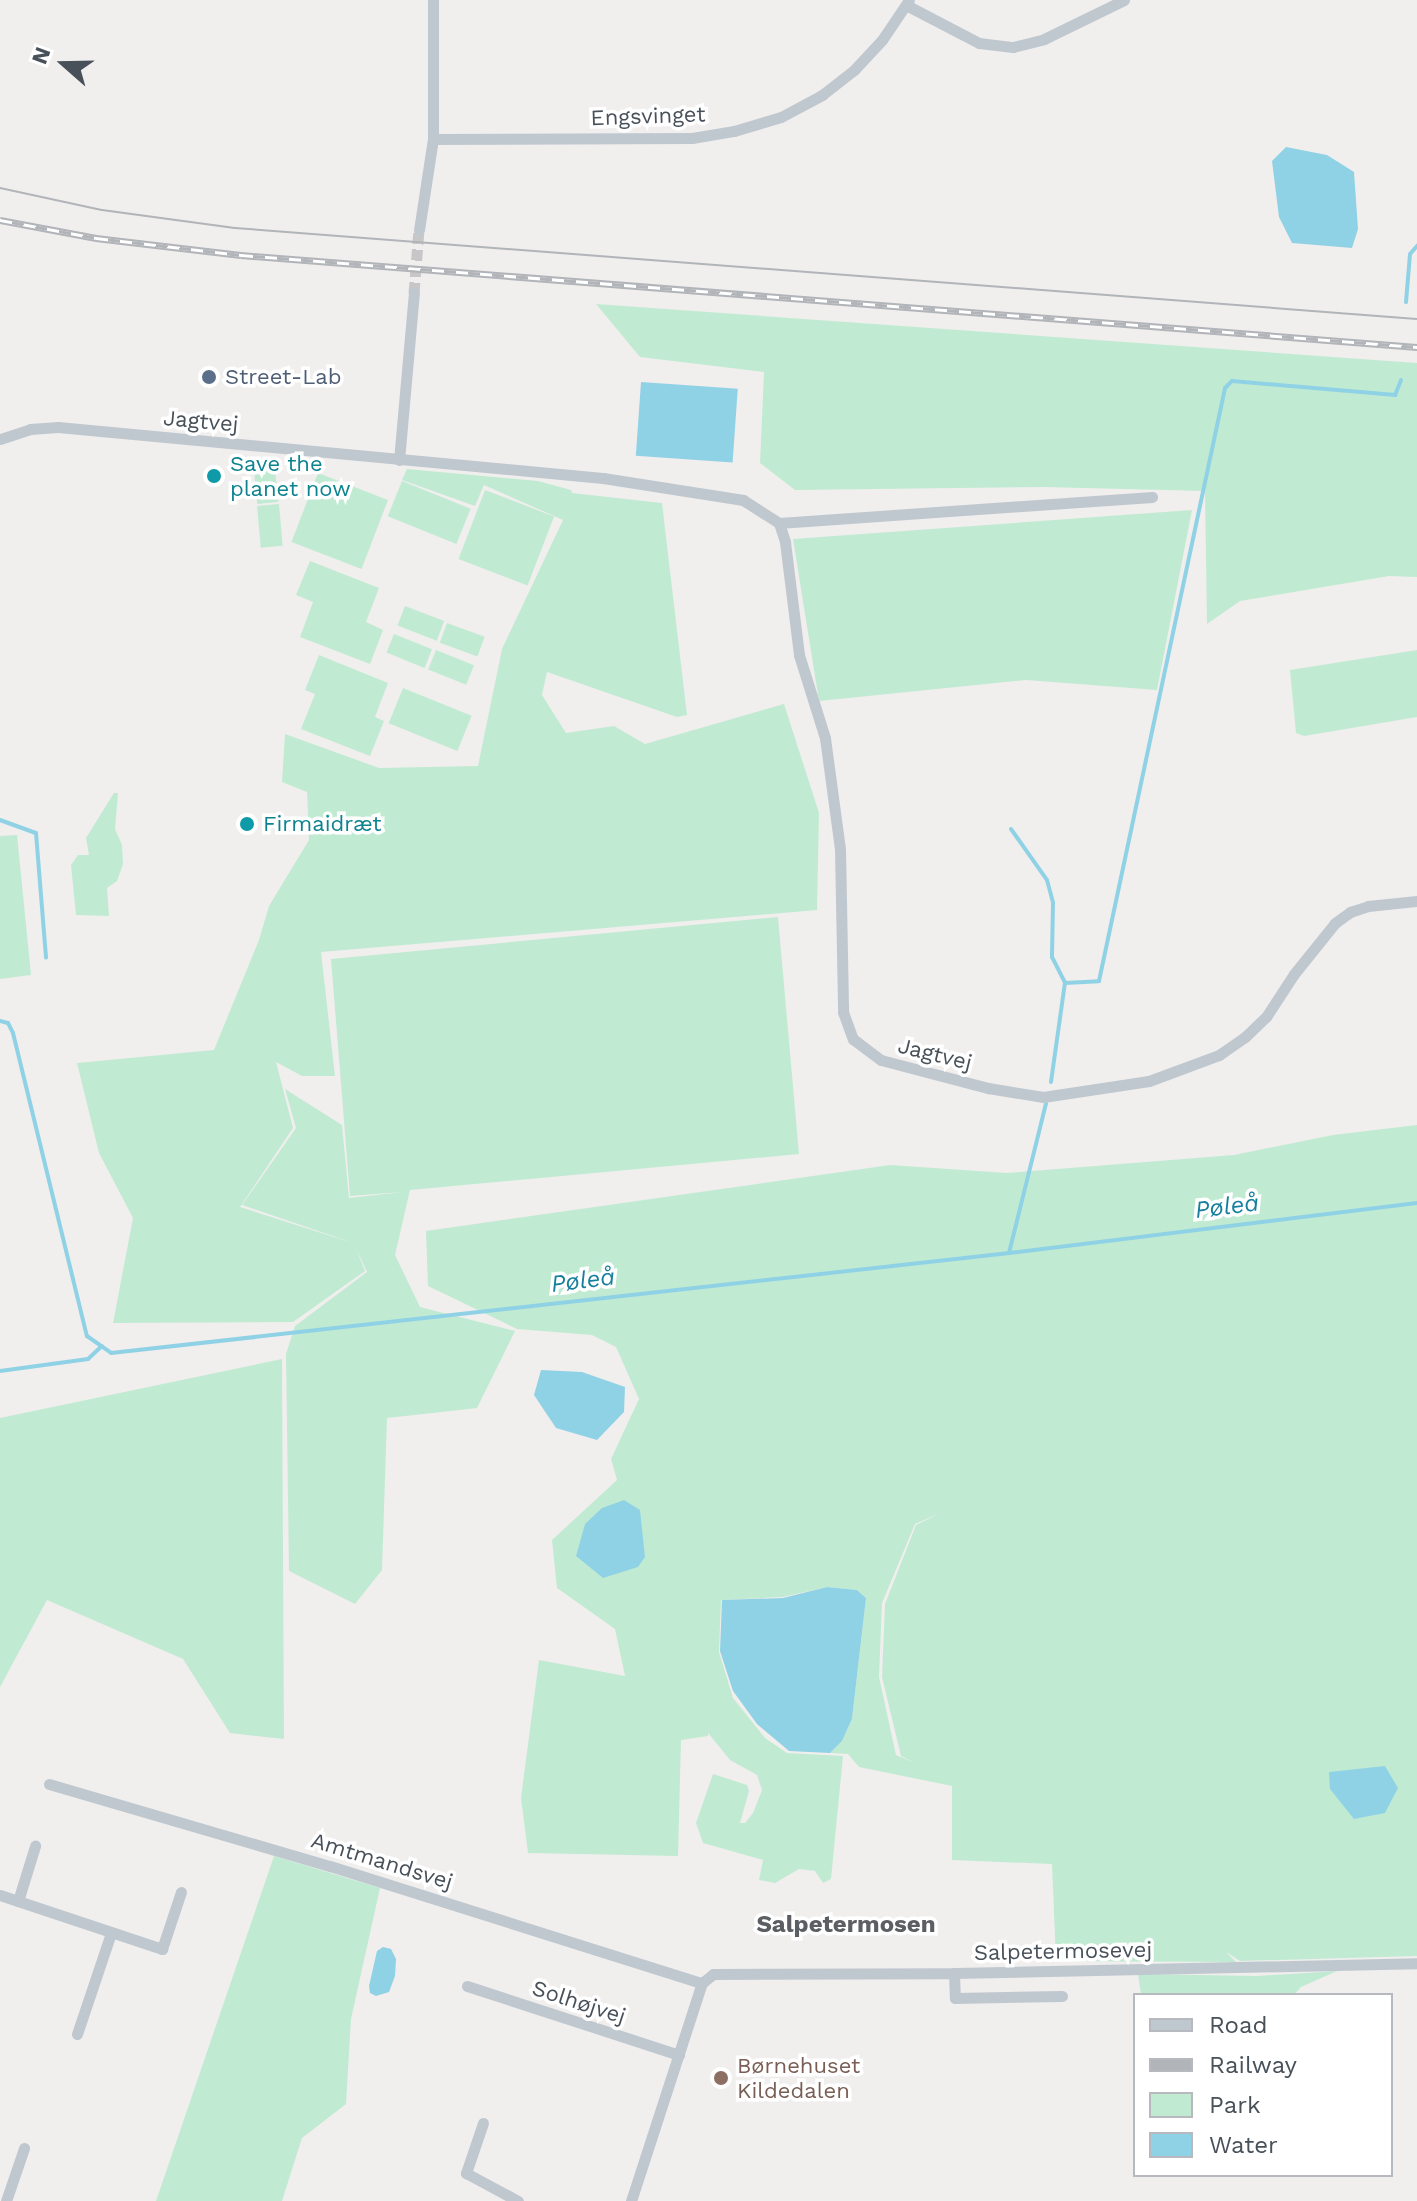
<!DOCTYPE html>
<meta charset="utf-8">
<style>
body{margin:0}
#map{position:relative;width:1417px;height:2201px;overflow:hidden;background:#f1eeee;font-family:"Work Sans",sans-serif}
div>[style]{position:absolute}
.green>*{inset:0;background:#c0ebd2;transform-origin:0 0}
.water>*{inset:0;background:#90d2e5;transform-origin:0 0}
.stream>*{height:4px;margin:-2px;padding:0 2px;transform-origin:2px;border-radius:2px;background:#90d2e5}
.street-tunnel>*{height:11px;margin-top:-5.5px;transform-origin:0;background:repeating-linear-gradient(90deg,#c7c7c9 0 11px,transparent 0 16.5px)}
.street>*{height:11px;margin:-5.5px;padding:0 5.5px;transform-origin:5.5px;border-radius:5.5px;background:#c0c8cf}
.tram>*{height:2px;margin:-1px;padding:0 1px;transform-origin:1px;border-radius:1px;background:#b1b4b8}
.rail>*{height:7px;margin-top:-3.5px;transform-origin:0;background:repeating-linear-gradient(90deg,#fff 0 12px,#b1b4b8 0 24px);box-sizing:border-box;border-block:2px solid #b1b4b8}
.dots>*{width:22px;height:22px;translate:-50% -50%;box-sizing:border-box;border:4px solid #fff;border-radius:50%}
span{translate:-50% -50%;white-space:nowrap;text-align:center;line-height:1.15;-webkit-text-stroke:7px #fff;paint-order:stroke}
.street-label{font-size:22px;color:#48515a}
.service-label{font-size:22px;color:#4e5e75}
.left{translate:0 -50%;text-align:left}
.culture-label{font-size:22px;color:#0d838f}
.education-label{font-size:22px;color:#785e54}
.water-label{font-size:24px;color:#177f9e;font-style:italic}
.neighbourhood-label{font-size:24px;color:#5b5f63;font-weight:700}
.legend{position:absolute;left:1133px;top:1993px;width:260px;height:184px;box-sizing:border-box;background:#fff;border:2px solid #b6b9bd;margin:0;padding:10px 14px;list-style:none;font-size:24px;color:#48515a}
.legend li{display:flex;align-items:center;gap:16px;height:40px}
.legend b{width:40px;border:2px solid #b6b9bd}
.north{position:absolute;left:24px;top:24px;width:80px;height:80px;-webkit-text-stroke:6px #fff;paint-order:stroke;rotate:290deg;font-size:22px;font-weight:700;line-height:32px;text-align:center;color:#48515a}
.north::after{content:'';display:block;margin:auto;width:28px;height:36px;background:#48515a;clip-path:polygon(50% 0,100% 100%,50% 72%,0 100%)}
</style>
<div id="map">
<div class="green">
<div style="clip-path:polygon(596px 304px,1417px 363px,1417px 577px,1389px 576px,1240px 601px,1207px 624px,1205px 491px,1043px 487px,795px 490px,760px 463px,764px 372px,640px 357px)"></div>
<div style="left:274px;top:461px;width:41px;height:21px;rotate:84deg"></div>
<div style="clip-path:polygon(407px 469px,538px 481px,571px 490px,572px 493px,662px 503px,687px 715px,677px 717px,547px 672px,542px 695px,566px 733px,614px 726px,645px 744px,784px 704px,819px 813px,817px 910px,321px 952px,335px 1076px,302px 1076px,276px 1062px,293px 1128px,240px 1207px,353px 1243px,242px 1205px,296px 1128px,285px 1089px,342px 1125px,349px 1198px,403px 1192px,350px 1196px,331px 959px,778px 917px,799px 1154px,410px 1190px,395px 1255px,420px 1307px,515px 1331px,477px 1408px,387px 1418px,382px 1570px,355px 1604px,289px 1571px,286px 1354px,295px 1326px,367px 1272px,356px 1248px,365px 1271px,293px 1322px,113px 1323px,133px 1218px,99px 1153px,77px 1063px,214px 1050px,259px 940px,269px 906px,309px 840px,307px 792px,282px 782px,285px 734px,379px 768px,478px 766px,502px 649px,563px 520px,484px 485px,475px 506px,402px 480px)"></div>
<div style="left:318px;top:473px;width:75px;height:74px;rotate:21deg"></div>
<div style="left:402px;top:481px;width:74px;height:38px;rotate:22deg"></div>
<div style="left:485px;top:490px;width:74px;height:74px;rotate:21deg"></div>
<div style="left:279px;top:504px;width:42px;height:22px;rotate:85deg"></div>
<div style="clip-path:polygon(1192px 510px,1157px 690px,1026px 680px,819px 701px,793px 539px)"></div>
<div style="clip-path:polygon(310px 561px,379px 588px,366px 622px,383px 630px,370px 664px,300px 637px,313px 602px,296px 595px)"></div>
<div style="left:405px;top:606px;width:42px;height:21px;rotate:21deg"></div>
<div style="left:447px;top:623px;width:40px;height:21px;rotate:20deg"></div>
<div style="left:394px;top:634px;width:41px;height:20px;rotate:22deg"></div>
<div style="left:436px;top:650px;width:41px;height:21px;rotate:22deg"></div>
<div style="clip-path:polygon(1417px 650px,1417px 717px,1304px 736px,1296px 733px,1290px 670px)"></div>
<div style="clip-path:polygon(319px 655px,388px 683px,375px 717px,384px 721px,370px 756px,301px 729px,315px 694px,305px 690px)"></div>
<div style="left:403px;top:688px;width:74px;height:38px;rotate:22deg"></div>
<div style="clip-path:polygon(114px 793px,118px 793px,115px 829px,122px 845px,123px 864px,117px 881px,107px 888px,109px 916px,76px 915px,71px 865px,78px 855px,89px 855px,86px 838px)"></div>
<div style="clip-path:polygon(17px 835px,31px 975px,0 979px,0 836px)"></div>
<div style="clip-path:polygon(evenodd,1417px 1125px,1417px 1956px,1240px 1961px,1226px 1952px,1236px 1962px,1056px 1961px,1052px 1864px,952px 1860px,952px 1786px,859px 1767px,848px 1754px,830px 1753px,842px 1741px,852px 1719px,866px 1598px,857px 1590px,827px 1587px,783px 1597px,721px 1600px,719px 1652px,733px 1698px,765px 1738px,787px 1753px,843px 1756px,831px 1879px,823px 1883px,815px 1871px,799px 1869px,775px 1883px,759px 1880px,763px 1860px,703px 1843px,696px 1823px,713px 1774px,747px 1785px,749px 1791px,740px 1823px,745px 1823px,753px 1813px,762px 1790px,757px 1775px,730px 1760px,708px 1733px,708px 1736px,681px 1740px,678px 1856px,528px 1853px,521px 1798px,539px 1660px,625px 1676px,615px 1629px,557px 1588px,552px 1540px,617px 1480px,611px 1459px,639px 1399px,616px 1347px,592px 1335px,517px 1329px,428px 1286px,426px 1231px,890px 1165px,1007px 1173px,1234px 1155px,1333px 1135px,1417px 1125px,940px 1513px,916px 1525px,885px 1604px,882px 1677px,901px 1756px,915px 1763px,896px 1755px,879px 1677px,882px 1603px,915px 1524px,940px 1513px)"></div>
<div style="clip-path:polygon(282px 1359px,284px 1739px,230px 1733px,183px 1659px,47px 1600px,0 1687px,0 1418px)"></div>
<div style="clip-path:polygon(274px 1856px,380px 1888px,351px 2019px,346px 2104px,302px 2138px,282px 2201px,156px 2201px)"></div>
<div style="clip-path:polygon(1337px 1971px,1301px 1987px,1294px 1995px,1141px 1995px,1138px 1974px,1257px 1976px)"></div>
</div>
<div class="water">
<div style="clip-path:polygon(1286px 147px,1327px 155px,1354px 172px,1358px 229px,1352px 248px,1292px 243px,1279px 217px,1272px 161px)"></div>
<div style="left:641px;top:382px;width:97px;height:74px;rotate:4deg"></div>
<div style="clip-path:polygon(541px 1370px,582px 1372px,625px 1387px,624px 1412px,597px 1440px,556px 1428px,534px 1395px)"></div>
<div style="clip-path:polygon(624px 1500px,640px 1510px,645px 1557px,638px 1567px,603px 1578px,576px 1556px,585px 1524px,602px 1508px)"></div>
<div style="clip-path:polygon(827px 1587px,857px 1590px,866px 1598px,852px 1719px,842px 1741px,830px 1753px,789px 1751px,757px 1724px,733px 1691px,720px 1651px,722px 1600px,783px 1598px)"></div>
<div style="clip-path:polygon(1385px 1766px,1398px 1788px,1385px 1813px,1354px 1819px,1330px 1789px,1329px 1772px)"></div>
<div style="clip-path:polygon(383px 1947px,391px 1949px,396px 1959px,395px 1976px,389px 1992px,376px 1996px,370px 1993px,369px 1986px,377px 1951px)"></div>
</div>
<div class="stream">
<div style="left:1406px;top:302px;width:48px;rotate:-85.2deg"></div>
<div style="left:1410px;top:254px;width:11px;rotate:-49deg"></div>
<div style="left:0;top:820px;width:38px;rotate:20deg"></div>
<div style="left:36px;top:833px;width:125px;rotate:85.4deg"></div>
<div style="left:1011px;top:829px;width:62px;rotate:54.8deg"></div>
<div style="left:1047px;top:880px;width:24px;rotate:75deg"></div>
<div style="left:1053px;top:903px;width:54px;rotate:91.1deg"></div>
<div style="left:1052px;top:957px;width:29px;rotate:63deg"></div>
<div style="left:0;top:1021px;width:8px;rotate:14deg"></div>
<div style="left:8px;top:1023px;width:11px;rotate:63deg"></div>
<div style="left:13px;top:1033px;width:312px;rotate:76.3deg"></div>
<div style="left:87px;top:1336px;width:29px;rotate:35deg"></div>
<div style="left:111px;top:1353px;width:904px;rotate:-6.35deg"></div>
<div style="left:1009px;top:1253px;width:411px;rotate:-7deg"></div>
<div style="left:1051px;top:1082px;width:100px;rotate:-82deg"></div>
<div style="left:1065px;top:983px;width:34px;rotate:-3deg"></div>
<div style="left:1099px;top:981px;width:606px;rotate:-78deg"></div>
<div style="left:1225px;top:388px;width:10px;rotate:-45deg"></div>
<div style="left:1232px;top:381px;width:164px;rotate:4.9deg"></div>
<div style="left:1395px;top:395px;width:16px;rotate:-68deg"></div>
<div style="left:1009px;top:1253px;width:154px;rotate:-76.1deg"></div>
<div style="left:0;top:1371px;width:89px;rotate:-7.8deg"></div>
<div style="left:88px;top:1359px;width:19px;rotate:-43deg"></div>
</div>
<div class="street-tunnel">
<div style="left:414px;top:293px;width:63px;rotate:-85.5deg"></div>
</div>
<div class="street">
<div style="left:906px;top:5px;width:82px;rotate:27.5deg"></div>
<div style="left:979px;top:43px;width:34px;rotate:7deg"></div>
<div style="left:1013px;top:47px;width:32px;rotate:-14deg"></div>
<div style="left:1044px;top:39px;width:89px;rotate:-26deg"></div>
<div style="left:433px;top:139px;width:259px;rotate:-0.2deg"></div>
<div style="left:692px;top:138px;width:43px;rotate:-9.5deg"></div>
<div style="left:734px;top:131px;width:49px;rotate:-16.6deg"></div>
<div style="left:781px;top:117px;width:47px;rotate:-28.2deg"></div>
<div style="left:822px;top:95px;width:41px;rotate:-38deg"></div>
<div style="left:854px;top:70px;width:41px;rotate:-47deg"></div>
<div style="left:882px;top:40px;width:48px;rotate:-56deg"></div>
<div style="left:419px;top:230px;width:92px;rotate:-81.3deg"></div>
<div style="left:433px;top:139px;width:139px;rotate:-90deg"></div>
<div style="left:0;top:439px;width:32px;rotate:-18deg"></div>
<div style="left:30px;top:429px;width:28px;rotate:-4deg"></div>
<div style="left:58px;top:427px;width:547px;rotate:5.35deg"></div>
<div style="left:603px;top:478px;width:142px;rotate:8.9deg"></div>
<div style="left:743px;top:500px;width:43px;rotate:32.6deg"></div>
<div style="left:779px;top:523px;width:374px;rotate:-4deg"></div>
<div style="left:399px;top:460px;width:168px;rotate:-84.9deg"></div>
<div style="left:779px;top:523px;width:20px;rotate:72deg"></div>
<div style="left:785px;top:542px;width:114px;rotate:82.9deg"></div>
<div style="left:799px;top:655px;width:87px;rotate:72.6deg"></div>
<div style="left:825px;top:738px;width:112px;rotate:82.3deg"></div>
<div style="left:840px;top:849px;width:163px;rotate:88.9deg"></div>
<div style="left:843px;top:1012px;width:29px;rotate:70deg"></div>
<div style="left:853px;top:1039px;width:35px;rotate:37deg"></div>
<div style="left:881px;top:1060px;width:111px;rotate:14.7deg"></div>
<div style="left:988px;top:1088px;width:56px;rotate:9.3deg"></div>
<div style="left:1043px;top:1097px;width:107px;rotate:-8.6deg"></div>
<div style="left:1149px;top:1081px;width:75px;rotate:-20.4deg"></div>
<div style="left:1219px;top:1055px;width:32px;rotate:-35deg"></div>
<div style="left:1245px;top:1037px;width:29px;rotate:-44deg"></div>
<div style="left:1266px;top:1017px;width:51px;rotate:-56.9deg"></div>
<div style="left:1294px;top:974px;width:65px;rotate:-51.2deg"></div>
<div style="left:1335px;top:923px;width:19px;rotate:-36deg"></div>
<div style="left:1350px;top:912px;width:19px;rotate:-18deg"></div>
<div style="left:1368px;top:906px;width:49px;rotate:-5.8deg"></div>
<div style="left:49px;top:1784px;width:293px;rotate:16.3deg"></div>
<div style="left:330px;top:1866px;width:390px;rotate:17.5deg"></div>
<div style="left:0;top:1895px;width:171px;rotate:18.4deg"></div>
<div style="left:162px;top:1949px;width:60px;rotate:-71.6deg"></div>
<div style="left:18px;top:1901px;width:58px;rotate:-72.8deg"></div>
<div style="left:954px;top:1973px;width:25px;rotate:88deg"></div>
<div style="left:955px;top:1998px;width:107px;rotate:-1.1deg"></div>
<div style="left:467px;top:1986px;width:223px;rotate:18deg"></div>
<div style="left:77px;top:2034px;width:107px;rotate:-71.4deg"></div>
<div style="left:483px;top:2123px;width:53px;rotate:108.8deg"></div>
<div style="left:466px;top:2173px;width:59px;rotate:28.3deg"></div>
<div style="left:6px;top:2201px;width:56px;rotate:-71.2deg"></div>
<div style="left:631px;top:2201px;width:229px;rotate:-72deg"></div>
<div style="left:702px;top:1983px;width:14px;rotate:-39deg"></div>
<div style="left:713px;top:1974px;width:241px;rotate:-0.2deg"></div>
<div style="left:954px;top:1973px;width:463px;rotate:-1.2deg"></div>
</div>
<div class="tram">
<div style="left:0;top:188px;width:104px;rotate:12.2deg"></div>
<div style="left:102px;top:210px;width:134px;rotate:7.7deg"></div>
<div style="left:235px;top:228px;width:1185px;rotate:4.4deg"></div>
</div>
<div class="rail">
<div style="left:0;top:220px;width:98px;rotate:10.6deg"></div>
<div style="left:96px;top:238px;width:146px;rotate:6.7deg"></div>
<div style="left:241px;top:255px;width:1180px;rotate:4.47deg"></div>
</div>
<div class="dots">
<div style="left:209px;top:377px;background:#5c6f8a"></div>
<div style="left:214px;top:476px;background:#0f9aa8"></div>
<div style="left:247px;top:824px;background:#0f9aa8"></div>
<div style="left:721px;top:2078px;background:#8d6e63"></div>
</div>
<div class="street-label">
<span style="left:648px;top:116px;rotate:-2deg">Engsvinget</span>
<span style="left:201px;top:421px;rotate:5deg">Jagtvej</span>
<span style="left:935px;top:1054px;rotate:14deg">Jagtvej</span>
<span style="left:382px;top:1861px;rotate:17deg">Amtmandsvej</span>
<span style="left:1063px;top:1951px;rotate:-1deg">Salpetermosevej</span>
<span style="left:579px;top:2002px;rotate:18deg">Solhøjvej</span>
</div>
<div class="service-label">
<span class="left" style="left:225px;top:377px">Street-Lab</span>
</div>
<div class="culture-label">
<span class="left" style="left:230px;top:476px">Save the<br>planet now</span>
<span class="left" style="left:263px;top:824px">Firmaidræt</span>
</div>
<div class="education-label">
<span class="left" style="left:737px;top:2078px">Børnehuset<br>Kildedalen</span>
</div>
<div class="water-label">
<span style="left:1227px;top:1207px;rotate:-7deg">Pøleå</span>
<span style="left:583px;top:1281px;rotate:-7deg">Pøleå</span>
</div>
<div class="neighbourhood-label">
<span style="left:846px;top:1925px">Salpetermosen</span>
</div>
<ul class="legend">
<li><b style="height:10px;background:#c0c8cf"></b>Road</li>
<li><b style="height:10px;background:#b1b4b8"></b>Railway</li>
<li><b style="height:22px;background:#c0ebd2"></b>Park</li>
<li><b style="height:22px;background:#90d2e5"></b>Water</li>
</ul>
<div class="north">N</div>
</div>
